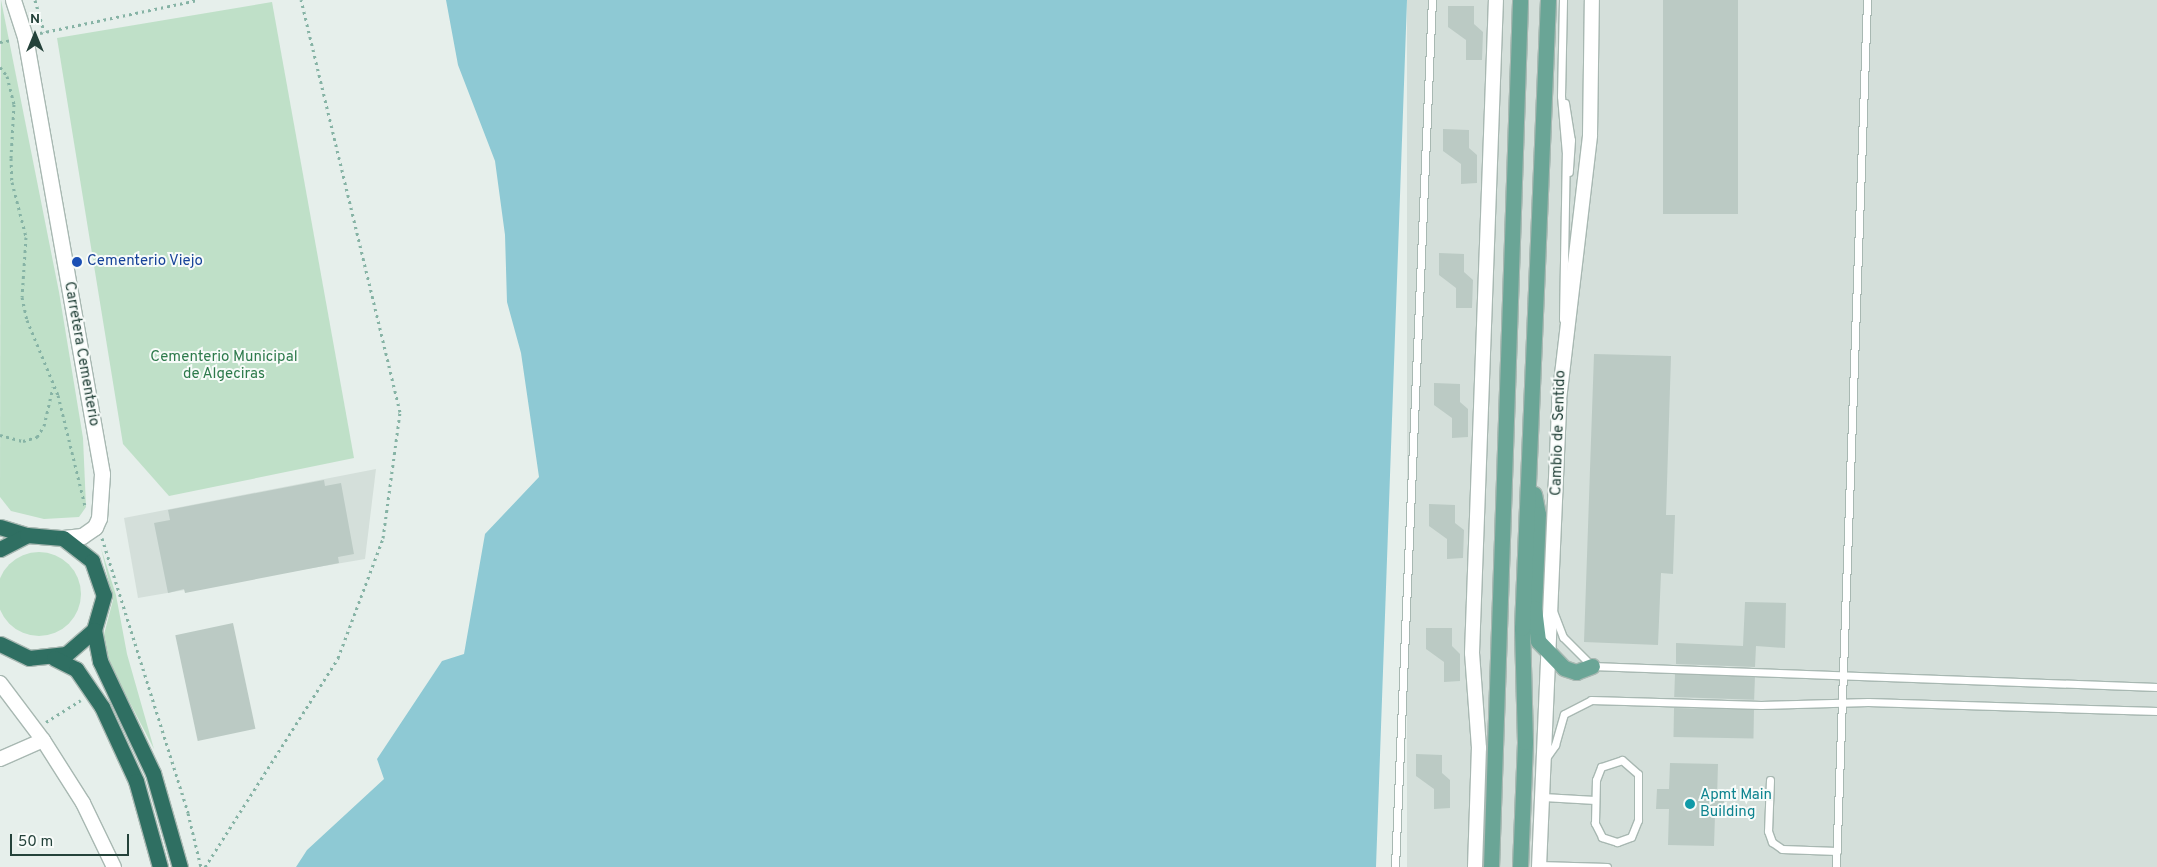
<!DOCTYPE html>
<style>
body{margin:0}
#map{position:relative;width:2157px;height:867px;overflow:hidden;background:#e6efeb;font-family:Overpass,sans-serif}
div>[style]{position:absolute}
.built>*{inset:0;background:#d4dfda;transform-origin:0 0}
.green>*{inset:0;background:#bfe0c8}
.round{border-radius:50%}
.water>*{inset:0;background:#8ec9d4}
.building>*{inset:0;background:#bbcac4;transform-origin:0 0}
.path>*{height:3px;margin-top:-1.5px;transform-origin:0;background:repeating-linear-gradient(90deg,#86b3a5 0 2.5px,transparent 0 6.5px)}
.roads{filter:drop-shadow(1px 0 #a8b8b2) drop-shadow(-1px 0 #a8b8b2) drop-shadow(0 1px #a8b8b2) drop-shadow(0 -1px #a8b8b2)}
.lane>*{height:7px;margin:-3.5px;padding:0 3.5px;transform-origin:3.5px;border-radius:3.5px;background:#fff}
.street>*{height:14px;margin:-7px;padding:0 7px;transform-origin:7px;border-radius:7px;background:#fff}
.secondary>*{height:15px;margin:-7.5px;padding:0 7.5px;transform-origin:7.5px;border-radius:7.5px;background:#fff}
.primary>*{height:15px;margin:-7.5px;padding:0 7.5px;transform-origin:7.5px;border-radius:7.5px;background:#6aa596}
.highway>*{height:15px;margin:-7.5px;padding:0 7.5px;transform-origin:7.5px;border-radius:7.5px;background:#2f6f62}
.dots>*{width:14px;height:14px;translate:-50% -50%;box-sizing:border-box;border:2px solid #f7fbf9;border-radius:50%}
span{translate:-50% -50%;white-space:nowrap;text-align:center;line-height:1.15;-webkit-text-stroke:4px #f7fbf9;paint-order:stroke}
.transit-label{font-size:15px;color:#164399}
.left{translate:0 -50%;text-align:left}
.street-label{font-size:15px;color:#24423a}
.park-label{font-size:15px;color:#2d7a4b}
.culture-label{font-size:15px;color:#0d838f}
.north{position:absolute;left:10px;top:10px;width:50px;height:50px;-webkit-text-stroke:4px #f7fbf9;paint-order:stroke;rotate:0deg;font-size:14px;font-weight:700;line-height:20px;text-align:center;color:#24423a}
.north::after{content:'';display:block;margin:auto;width:18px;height:22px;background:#24423a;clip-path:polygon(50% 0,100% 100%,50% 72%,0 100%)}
.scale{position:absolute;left:10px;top:834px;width:119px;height:22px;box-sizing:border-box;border:2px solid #24423a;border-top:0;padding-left:6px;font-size:15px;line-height:18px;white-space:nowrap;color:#24423a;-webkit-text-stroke:4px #f7fbf9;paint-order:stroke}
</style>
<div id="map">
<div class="built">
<div style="left:1407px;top:0;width:750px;height:868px"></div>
<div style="clip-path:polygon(376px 469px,365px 559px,138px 598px,124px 518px)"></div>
</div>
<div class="green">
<div style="clip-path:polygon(1px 0,59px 292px,83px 438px,86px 507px,79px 517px,44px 519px,11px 511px,0 497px)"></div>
<div style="clip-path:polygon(272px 2px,354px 458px,169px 496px,123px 444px,57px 38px)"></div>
<div style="clip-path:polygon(101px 548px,116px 595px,127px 654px,154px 749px,105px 655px,102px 642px,113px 600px)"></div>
<div class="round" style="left:-3px;top:552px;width:84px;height:84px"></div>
</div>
<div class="water">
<div style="clip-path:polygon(446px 0,1407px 0,1376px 867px,296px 867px,307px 850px,384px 779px,377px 759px,442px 661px,464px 654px,485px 534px,539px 477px,521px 353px,507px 302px,505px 235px,495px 161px,458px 65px)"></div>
</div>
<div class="building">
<div style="left:1663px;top:0;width:75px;height:214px"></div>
<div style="clip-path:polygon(1448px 6px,1474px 6px,1474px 24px,1483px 32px,1482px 60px,1466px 60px,1466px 40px,1448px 27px)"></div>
<div style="clip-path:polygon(1443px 129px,1469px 130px,1469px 148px,1477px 155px,1477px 183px,1461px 184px,1461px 164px,1443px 151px)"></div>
<div style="clip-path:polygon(1439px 253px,1464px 254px,1464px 272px,1473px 280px,1472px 308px,1456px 308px,1456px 288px,1439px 275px)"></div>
<div style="clip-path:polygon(1594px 354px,1671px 356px,1666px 515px,1675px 515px,1673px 574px,1661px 573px,1658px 645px,1584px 642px)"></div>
<div style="clip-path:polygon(1434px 383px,1460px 384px,1460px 402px,1468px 409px,1468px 437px,1452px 438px,1452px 418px,1434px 405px)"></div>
<div style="clip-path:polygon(324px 480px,325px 486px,341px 483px,354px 554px,338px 557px,339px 563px,185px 593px,184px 589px,168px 593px,154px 523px,170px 520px,168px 510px)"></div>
<div style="clip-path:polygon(1429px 504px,1455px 505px,1455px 523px,1464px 530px,1463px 558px,1447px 559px,1447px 539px,1429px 526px)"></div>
<div style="clip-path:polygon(1745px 602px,1786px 603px,1785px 648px,1756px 646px,1755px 667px,1676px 664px,1676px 643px,1743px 646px)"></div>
<div style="left:233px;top:623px;width:108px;height:59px;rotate:78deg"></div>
<div style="clip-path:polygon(1426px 628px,1452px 628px,1452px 646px,1460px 654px,1460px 681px,1444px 682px,1444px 662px,1426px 649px)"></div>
<div style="left:1675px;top:674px;width:80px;height:23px;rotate:2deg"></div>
<div style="left:1674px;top:708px;width:80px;height:29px;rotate:1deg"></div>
<div style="clip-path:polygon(1416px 754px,1442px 755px,1442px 773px,1450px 780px,1450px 808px,1434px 809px,1434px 789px,1416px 776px)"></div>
<div style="clip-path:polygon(1670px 763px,1718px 764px,1717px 798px,1724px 798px,1724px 815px,1715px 815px,1714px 846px,1668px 845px,1669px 809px,1656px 809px,1657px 789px,1669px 789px)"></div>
</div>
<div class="path">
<div style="left:35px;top:0;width:33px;rotate:74deg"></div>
<div style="left:40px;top:33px;width:161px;rotate:-11.8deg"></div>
<div style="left:0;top:42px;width:12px;rotate:-9deg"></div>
<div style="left:0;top:67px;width:11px;rotate:52deg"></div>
<div style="left:7px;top:76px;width:29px;rotate:76deg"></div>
<div style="left:14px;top:104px;width:54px;rotate:93.2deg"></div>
<div style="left:11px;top:158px;width:24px;rotate:88deg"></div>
<div style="left:12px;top:182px;width:57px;rotate:75.7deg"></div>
<div style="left:26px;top:237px;width:60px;rotate:93.8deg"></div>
<div style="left:22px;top:297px;width:24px;rotate:78deg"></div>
<div style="left:27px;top:320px;width:81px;rotate:67.5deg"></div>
<div style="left:58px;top:395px;width:114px;rotate:76.3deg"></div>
<div style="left:0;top:435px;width:24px;rotate:15deg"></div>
<div style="left:23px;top:441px;width:15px;rotate:-16deg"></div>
<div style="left:37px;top:437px;width:13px;rotate:-58deg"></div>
<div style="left:44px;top:426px;width:40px;rotate:-77deg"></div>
<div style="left:102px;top:538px;width:288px;rotate:72.6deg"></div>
<div style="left:188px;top:813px;width:56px;rotate:76.5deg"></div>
<div style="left:46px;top:722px;width:41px;rotate:-32.2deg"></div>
<div style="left:205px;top:867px;width:248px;rotate:-57.5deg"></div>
<div style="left:338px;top:658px;width:128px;rotate:-69.4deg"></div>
<div style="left:383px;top:538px;width:127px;rotate:-82.3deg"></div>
<div style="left:400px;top:412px;width:424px;rotate:-103.5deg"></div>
</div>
<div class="roads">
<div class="lane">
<div style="left:1565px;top:103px;width:37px;rotate:81deg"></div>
<div style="left:1571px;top:140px;width:32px;rotate:94deg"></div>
<div style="left:1563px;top:319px;width:165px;rotate:-89deg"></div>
<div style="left:1566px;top:154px;width:58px;rotate:-94.9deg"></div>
<div style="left:1561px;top:96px;width:96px;rotate:-88.8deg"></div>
<div style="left:1553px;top:611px;width:28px;rotate:69deg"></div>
<div style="left:1563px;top:637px;width:41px;rotate:45deg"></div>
<div style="left:1592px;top:666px;width:565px;rotate:2.13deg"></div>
<div style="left:1546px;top:758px;width:16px;rotate:-55deg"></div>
<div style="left:1555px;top:745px;width:32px;rotate:-74deg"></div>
<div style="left:1564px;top:714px;width:30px;rotate:-27deg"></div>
<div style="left:1591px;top:700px;width:170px;rotate:1.7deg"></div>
<div style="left:1761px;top:705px;width:107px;rotate:-1.6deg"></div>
<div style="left:1868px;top:702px;width:289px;rotate:1.8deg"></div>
<div style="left:1622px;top:760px;width:21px;rotate:41deg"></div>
<div style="left:1638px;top:774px;width:46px;rotate:90deg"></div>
<div style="left:1638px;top:820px;width:18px;rotate:112deg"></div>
<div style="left:1631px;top:837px;width:15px;rotate:160deg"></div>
<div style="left:1617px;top:842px;width:16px;rotate:-162deg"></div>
<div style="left:1602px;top:837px;width:16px;rotate:-117deg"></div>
<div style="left:1595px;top:823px;width:43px;rotate:-88.7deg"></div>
<div style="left:1596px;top:780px;width:14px;rotate:-69deg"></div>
<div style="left:1601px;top:767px;width:22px;rotate:-18deg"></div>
<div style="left:1770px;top:780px;width:51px;rotate:92.2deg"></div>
<div style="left:1768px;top:831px;width:12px;rotate:70deg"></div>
<div style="left:1772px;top:842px;width:12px;rotate:35deg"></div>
<div style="left:1782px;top:849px;width:55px;rotate:2.1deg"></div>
<div style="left:1543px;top:797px;width:52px;rotate:3.3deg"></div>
<div style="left:1539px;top:865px;width:68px;rotate:1.7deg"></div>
<div style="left:1395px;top:867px;width:868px;rotate:-87.56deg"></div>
<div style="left:1836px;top:867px;width:868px;rotate:-87.95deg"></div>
</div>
<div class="street">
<div style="left:0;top:683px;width:71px;rotate:53deg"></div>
<div style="left:43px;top:740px;width:75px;rotate:57.6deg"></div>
<div style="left:83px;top:803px;width:71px;rotate:64.2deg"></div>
<div style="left:0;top:759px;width:47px;rotate:-23.8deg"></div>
<div style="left:1475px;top:867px;width:119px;rotate:-88.1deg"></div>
<div style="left:1479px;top:748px;width:95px;rotate:-94.2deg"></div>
<div style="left:1472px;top:653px;width:653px;rotate:-87.9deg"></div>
<div style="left:1539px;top:867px;width:467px;rotate:-87.5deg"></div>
<div style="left:1559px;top:400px;width:267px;rotate:-83.3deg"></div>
<div style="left:1590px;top:135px;width:135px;rotate:-89.2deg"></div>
</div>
<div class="secondary">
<div style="left:13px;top:0;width:39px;rotate:72deg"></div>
<div style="left:25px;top:37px;width:444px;rotate:80deg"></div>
<div style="left:102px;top:474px;width:44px;rotate:93.9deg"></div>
<div style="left:99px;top:518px;width:10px;rotate:114deg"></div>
<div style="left:95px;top:527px;width:16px;rotate:145deg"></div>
<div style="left:82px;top:536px;width:19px;rotate:174deg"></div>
</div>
<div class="primary">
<div style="left:1534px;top:494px;width:20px;rotate:79deg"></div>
<div style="left:1538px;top:514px;width:94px;rotate:92.4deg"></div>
<div style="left:1534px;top:608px;width:33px;rotate:83deg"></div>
<div style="left:1538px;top:641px;width:37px;rotate:46deg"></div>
<div style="left:1564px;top:668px;width:13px;rotate:18deg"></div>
<div style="left:1576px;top:672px;width:17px;rotate:-21deg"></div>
<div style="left:1491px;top:867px;width:867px;rotate:-88.08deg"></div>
<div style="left:1520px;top:867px;width:125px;rotate:-87.7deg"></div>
<div style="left:1525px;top:742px;width:114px;rotate:-91.5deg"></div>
<div style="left:1522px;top:628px;width:629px;rotate:-87.63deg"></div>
</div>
<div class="highway">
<div style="left:0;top:527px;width:28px;rotate:17deg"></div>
<div style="left:0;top:549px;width:30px;rotate:-27deg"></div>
<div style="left:27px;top:535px;width:36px;rotate:5deg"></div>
<div style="left:63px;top:538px;width:37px;rotate:38deg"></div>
<div style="left:92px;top:561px;width:36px;rotate:71deg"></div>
<div style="left:104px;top:595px;width:36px;rotate:106deg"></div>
<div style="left:94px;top:630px;width:37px;rotate:139deg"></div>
<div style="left:66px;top:654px;width:37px;rotate:174deg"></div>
<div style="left:29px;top:658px;width:32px;rotate:-154deg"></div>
<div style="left:94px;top:630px;width:32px;rotate:79deg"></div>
<div style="left:100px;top:661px;width:124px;rotate:64.7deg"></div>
<div style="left:153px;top:773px;width:98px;rotate:74deg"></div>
<div style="left:54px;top:658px;width:25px;rotate:27deg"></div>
<div style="left:76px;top:669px;width:46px;rotate:55.6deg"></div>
<div style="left:102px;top:707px;width:81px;rotate:65.3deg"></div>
<div style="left:136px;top:781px;width:89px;rotate:74.4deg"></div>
</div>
</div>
<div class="dots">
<div style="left:77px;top:262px;background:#1a4fb4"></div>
<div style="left:1690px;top:804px;background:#0f9aa8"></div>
</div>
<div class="transit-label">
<span class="left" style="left:87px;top:262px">Cementerio Viejo</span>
</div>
<div class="street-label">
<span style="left:81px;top:354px;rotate:80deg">Carretera Cementerio</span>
<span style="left:1559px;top:433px;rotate:-88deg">Cambio de Sentido</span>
</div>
<div class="park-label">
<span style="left:224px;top:366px">Cementerio Municipal<br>de Algeciras</span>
</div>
<div class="culture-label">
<span class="left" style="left:1700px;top:804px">Apmt Main<br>Building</span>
</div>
<div class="north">N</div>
<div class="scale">50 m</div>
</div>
